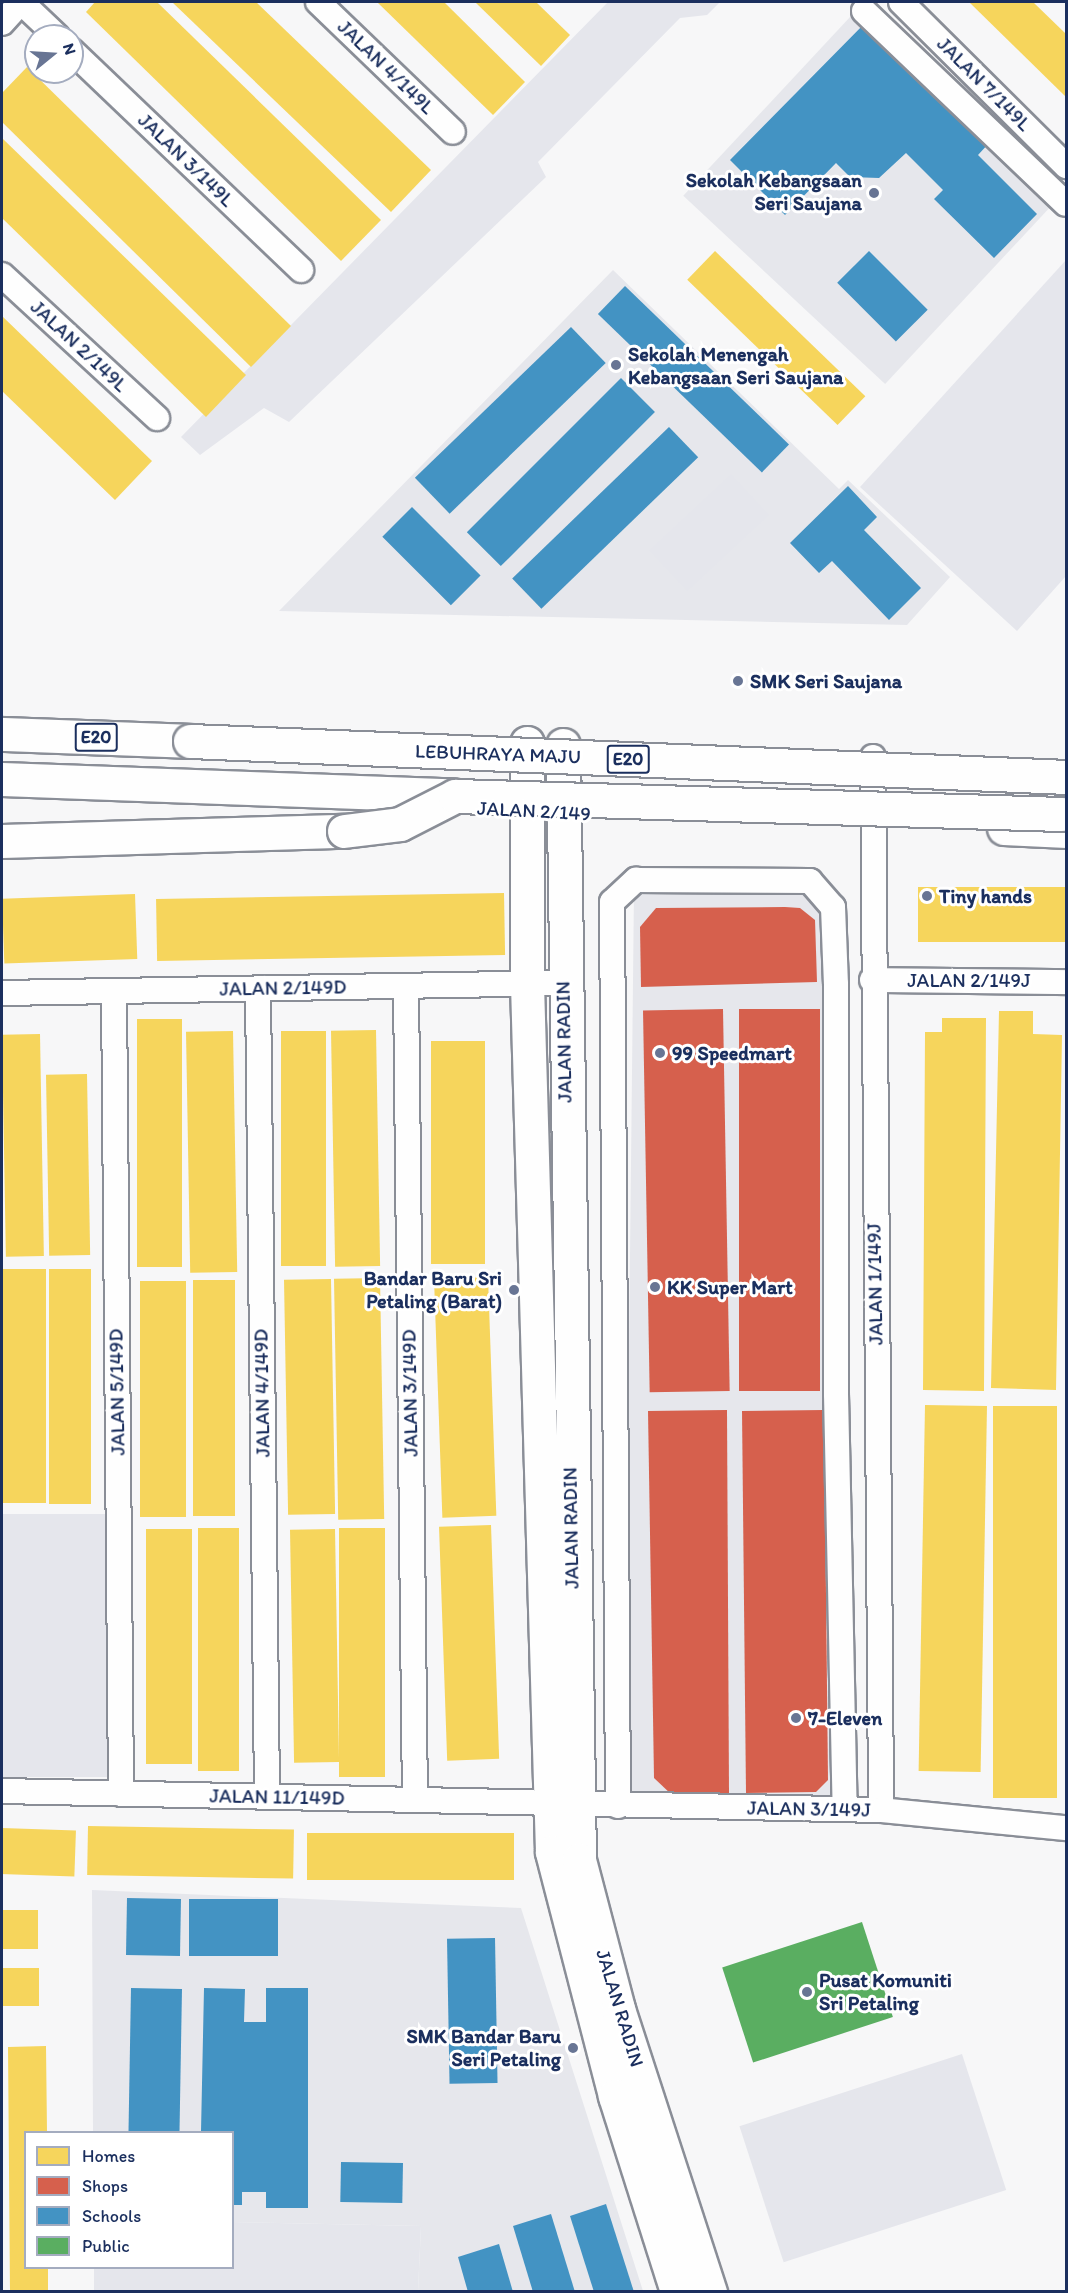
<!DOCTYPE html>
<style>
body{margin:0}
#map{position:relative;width:1068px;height:2293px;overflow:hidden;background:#f7f7f8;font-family:Itim,sans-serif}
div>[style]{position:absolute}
.built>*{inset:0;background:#e6e7ec;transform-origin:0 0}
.green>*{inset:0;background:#e5e6ec;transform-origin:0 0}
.homes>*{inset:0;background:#f6d55c;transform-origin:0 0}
.shops>*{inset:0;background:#d6604d;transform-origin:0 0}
.schools>*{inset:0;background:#4393c3;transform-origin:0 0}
.public>*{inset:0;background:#5aae61;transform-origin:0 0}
.roads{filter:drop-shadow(2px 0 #8a8e97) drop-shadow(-2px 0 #8a8e97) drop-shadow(0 2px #8a8e97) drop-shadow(0 -2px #8a8e97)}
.street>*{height:24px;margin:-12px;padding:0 12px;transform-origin:12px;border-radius:12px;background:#fefefe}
.secondary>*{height:33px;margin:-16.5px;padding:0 16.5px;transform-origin:16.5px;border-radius:16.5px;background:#fefefe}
.highway>*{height:33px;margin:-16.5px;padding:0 16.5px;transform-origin:16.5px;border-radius:16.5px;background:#fefefe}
.bridges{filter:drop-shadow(2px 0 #8a8e97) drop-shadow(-2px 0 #8a8e97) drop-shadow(0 2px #8a8e97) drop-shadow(0 -2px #8a8e97)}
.highway-bridge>*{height:33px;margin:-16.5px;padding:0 16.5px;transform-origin:16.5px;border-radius:16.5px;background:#fefefe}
.dots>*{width:16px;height:16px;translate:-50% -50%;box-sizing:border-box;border:3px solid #fff;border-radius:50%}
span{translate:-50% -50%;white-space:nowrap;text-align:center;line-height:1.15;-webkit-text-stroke:6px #fff;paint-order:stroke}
.shield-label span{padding:2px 4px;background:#fff;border:2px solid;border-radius:4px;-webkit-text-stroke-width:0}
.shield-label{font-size:18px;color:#1b2f5e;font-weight:700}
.street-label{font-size:20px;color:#1b2f5e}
.poi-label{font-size:20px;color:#1b2f5e;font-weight:700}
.right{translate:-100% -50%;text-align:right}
.left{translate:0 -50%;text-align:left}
.frame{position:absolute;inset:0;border:3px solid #1b2f5e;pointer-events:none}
.legend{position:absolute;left:24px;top:2131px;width:210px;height:138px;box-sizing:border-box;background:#fff;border:2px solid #a4acbf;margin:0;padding:8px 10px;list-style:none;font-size:18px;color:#1b2f5e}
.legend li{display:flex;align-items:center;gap:12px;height:30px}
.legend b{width:30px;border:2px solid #a4acbf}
.north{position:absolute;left:24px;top:24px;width:60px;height:60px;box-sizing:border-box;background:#fff;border:2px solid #a4acbf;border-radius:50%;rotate:72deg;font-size:16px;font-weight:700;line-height:24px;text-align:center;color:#1b2f5e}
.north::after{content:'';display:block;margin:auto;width:21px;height:27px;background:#687594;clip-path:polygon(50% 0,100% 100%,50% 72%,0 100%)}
</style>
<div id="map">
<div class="built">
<div style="left:864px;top:2px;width:276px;height:265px;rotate:43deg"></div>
<div style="clip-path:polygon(613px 270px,839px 489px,848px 480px,950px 577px,907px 625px,279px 611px)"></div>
<div style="clip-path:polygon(803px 888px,827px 910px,834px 1803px,624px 1807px,634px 889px)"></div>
<div style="clip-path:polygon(92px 1890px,521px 1908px,643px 2291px,418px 2291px,421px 2226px,233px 2222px,232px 2132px,93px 2132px)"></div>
</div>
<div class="green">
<div style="clip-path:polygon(608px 2px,720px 2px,707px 15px,680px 18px,538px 162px,546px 177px,289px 422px,264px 408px,200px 455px,181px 437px)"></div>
<div style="clip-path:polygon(1066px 260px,1066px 576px,1017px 631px,860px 487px)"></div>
<div style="left:731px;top:474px;width:56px;height:112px;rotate:47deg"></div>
<div style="left:2px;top:1514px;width:107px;height:263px"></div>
<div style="left:962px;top:2054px;width:143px;height:234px;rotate:72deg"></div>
<div style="clip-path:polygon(233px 2222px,421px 2226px,418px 2291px,94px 2291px,94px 2268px,232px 2268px)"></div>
</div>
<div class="homes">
<div style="clip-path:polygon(95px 2px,157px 2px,381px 220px,341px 261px,86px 12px)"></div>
<div style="clip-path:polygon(172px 2px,256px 2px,431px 170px,391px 212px)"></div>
<div style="clip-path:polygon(377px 2px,444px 2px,525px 82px,493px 115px)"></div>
<div style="clip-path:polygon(475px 2px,536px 2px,570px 35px,541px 66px)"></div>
<div style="clip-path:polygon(969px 2px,1033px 2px,1066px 34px,1066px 97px)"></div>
<div style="clip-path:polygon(27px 67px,291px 326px,251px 367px,2px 122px,2px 93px)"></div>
<div style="clip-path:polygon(2px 138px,246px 375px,206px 417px,2px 218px)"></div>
<div style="left:715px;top:251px;width:209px;height:40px;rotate:44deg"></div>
<div style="clip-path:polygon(2px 316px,152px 461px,115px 500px,2px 391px)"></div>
<div style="left:1066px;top:887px;width:55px;height:148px;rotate:90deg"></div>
<div style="left:504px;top:893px;width:62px;height:348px;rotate:89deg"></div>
<div style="left:135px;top:894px;width:65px;height:133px;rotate:88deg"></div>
<div style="clip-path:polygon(999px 1011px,1033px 1011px,1033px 1034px,1062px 1035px,1056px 1390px,991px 1388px)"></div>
<div style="clip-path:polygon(942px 1018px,986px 1018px,984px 1391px,923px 1390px,925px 1032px,942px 1032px)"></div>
<div style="left:137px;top:1019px;width:45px;height:248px"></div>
<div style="left:376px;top:1030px;width:236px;height:45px;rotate:89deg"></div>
<div style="left:233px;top:1031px;width:241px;height:47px;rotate:89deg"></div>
<div style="left:281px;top:1031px;width:45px;height:235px"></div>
<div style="left:40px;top:1034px;width:222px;height:38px;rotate:89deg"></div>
<div style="left:431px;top:1041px;width:54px;height:223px"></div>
<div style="left:87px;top:1074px;width:181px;height:41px;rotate:89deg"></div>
<div style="left:2px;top:1269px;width:44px;height:234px"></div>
<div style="left:49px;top:1269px;width:42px;height:235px"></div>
<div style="left:488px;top:1277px;width:239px;height:54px;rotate:88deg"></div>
<div style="left:380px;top:1278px;width:241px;height:46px;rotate:89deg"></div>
<div style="left:331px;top:1279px;width:235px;height:47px;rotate:89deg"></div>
<div style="left:193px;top:1280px;width:42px;height:236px"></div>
<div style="left:140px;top:1281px;width:46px;height:236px"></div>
<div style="left:925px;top:1405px;width:62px;height:366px;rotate:1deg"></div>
<div style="left:993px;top:1406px;width:64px;height:392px"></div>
<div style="left:491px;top:1525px;width:234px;height:52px;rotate:88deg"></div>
<div style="left:198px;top:1528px;width:41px;height:243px"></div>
<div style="left:339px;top:1528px;width:46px;height:249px"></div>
<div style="left:146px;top:1529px;width:46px;height:235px"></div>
<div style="left:335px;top:1529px;width:233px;height:45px;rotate:89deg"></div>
<div style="left:88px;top:1826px;width:206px;height:49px;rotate:1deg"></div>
<div style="left:2px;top:1828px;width:74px;height:46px;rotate:2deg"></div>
<div style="left:307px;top:1833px;width:207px;height:47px"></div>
<div style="left:2px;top:1910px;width:36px;height:39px"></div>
<div style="left:2px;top:1968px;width:37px;height:38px"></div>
<div style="clip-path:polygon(46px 2046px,47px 2132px,26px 2132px,26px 2268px,48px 2268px,48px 2292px,10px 2292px,8px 2047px)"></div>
</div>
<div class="shops">
<div style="clip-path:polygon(785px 907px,800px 908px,815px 920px,817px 982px,641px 987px,640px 927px,656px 908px)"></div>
<div style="left:723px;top:1009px;width:382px;height:80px;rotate:89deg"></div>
<div style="left:739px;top:1009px;width:81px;height:382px"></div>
<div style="clip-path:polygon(727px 1410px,729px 1793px,672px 1795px,654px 1778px,648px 1411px)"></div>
<div style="clip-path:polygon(824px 1410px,828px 1780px,816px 1792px,746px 1793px,742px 1411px)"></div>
</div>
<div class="schools">
<div style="clip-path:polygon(868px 20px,990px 142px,978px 155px,1037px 214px,994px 258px,934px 199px,943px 190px,906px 153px,879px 178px,850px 177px,836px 163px,785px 215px,730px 160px)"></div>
<div style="left:869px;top:251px;width:83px;height:45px;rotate:45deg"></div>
<div style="left:625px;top:286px;width:228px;height:39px;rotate:44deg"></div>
<div style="left:571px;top:327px;width:50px;height:217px;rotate:46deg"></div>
<div style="left:621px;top:378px;width:48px;height:218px;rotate:45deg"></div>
<div style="left:669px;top:427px;width:42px;height:218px;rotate:46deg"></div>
<div style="clip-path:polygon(848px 486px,877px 517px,864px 530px,921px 588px,889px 620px,832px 561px,819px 573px,790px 543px)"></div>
<div style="left:412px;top:507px;width:97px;height:42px;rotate:45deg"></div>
<div style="left:127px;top:1898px;width:54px;height:57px;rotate:1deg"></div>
<div style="left:189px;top:1899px;width:89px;height:57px"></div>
<div style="left:495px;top:1938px;width:145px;height:48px;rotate:89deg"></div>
<div style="left:131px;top:1988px;width:51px;height:144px;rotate:1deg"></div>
<div style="clip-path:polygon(204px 1988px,245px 1989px,244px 2022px,266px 2022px,266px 1988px,308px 1988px,308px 2208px,266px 2208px,266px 2192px,242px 2192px,242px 2205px,232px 2205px,232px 2132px,201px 2132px)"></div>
<div style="left:341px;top:2162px;width:62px;height:40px;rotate:1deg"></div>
<div style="clip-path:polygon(606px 2204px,634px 2292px,594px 2292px,570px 2216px)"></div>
<div style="clip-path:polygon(551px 2214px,575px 2292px,533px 2292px,513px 2226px)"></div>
<div style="clip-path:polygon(499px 2244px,513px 2292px,468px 2292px,458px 2257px)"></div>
</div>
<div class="public">
<div style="left:862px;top:1922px;width:100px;height:147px;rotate:72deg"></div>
</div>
<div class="roads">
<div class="street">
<div style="left:318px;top:2px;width:187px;rotate:43.9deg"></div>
<div style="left:901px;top:2px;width:233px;rotate:44.8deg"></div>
<div style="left:864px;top:11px;width:279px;rotate:43.7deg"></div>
<div style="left:2px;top:23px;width:28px;rotate:-48deg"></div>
<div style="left:21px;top:2px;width:50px;rotate:43.4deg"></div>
<div style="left:72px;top:51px;width:317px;rotate:43.7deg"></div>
<div style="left:2px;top:275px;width:211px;rotate:42.7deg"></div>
<div style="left:873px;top:757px;width:1053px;rotate:89.56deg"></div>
<div style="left:872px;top:980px;width:194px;rotate:0.6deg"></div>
<div style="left:406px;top:986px;width:814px;rotate:89.37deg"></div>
<div style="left:258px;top:989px;width:808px;rotate:89.36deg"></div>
<div style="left:114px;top:991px;width:803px;rotate:89.5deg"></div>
<div style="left:2px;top:993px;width:562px;rotate:-1.02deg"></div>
<div style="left:2px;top:1791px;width:879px;rotate:1.24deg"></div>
<div style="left:881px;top:1810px;width:186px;rotate:5.6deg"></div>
<div style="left:618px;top:1806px;width:904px;rotate:-90.38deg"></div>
<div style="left:612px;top:902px;width:33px;rotate:-43deg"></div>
<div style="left:636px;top:880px;width:174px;rotate:0.3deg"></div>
<div style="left:810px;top:881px;width:35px;rotate:49deg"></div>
<div style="left:833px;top:907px;width:77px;rotate:87.8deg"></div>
<div style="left:836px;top:984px;width:410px;rotate:90deg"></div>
<div style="left:836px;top:1394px;width:415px;rotate:88.8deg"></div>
</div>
<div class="secondary">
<div style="left:527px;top:743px;width:241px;rotate:90deg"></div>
<div style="left:527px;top:984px;width:868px;rotate:88.35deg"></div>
<div style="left:552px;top:1852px;width:252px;rotate:75.5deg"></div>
<div style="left:615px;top:2096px;width:206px;rotate:72.4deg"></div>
<div style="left:563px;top:745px;width:1115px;rotate:89.18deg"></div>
<div style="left:579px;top:1860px;width:154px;rotate:75.3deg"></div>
<div style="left:618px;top:2009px;width:298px;rotate:72deg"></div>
<div style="left:1004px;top:828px;width:62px;rotate:2.8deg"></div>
</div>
<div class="highway">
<div style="left:2px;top:734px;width:188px;rotate:2.1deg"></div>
<div style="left:2px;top:779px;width:453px;rotate:2.1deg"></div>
<div style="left:2px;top:841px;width:342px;rotate:-1.7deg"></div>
</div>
</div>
<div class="bridges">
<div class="highway-bridge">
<div style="left:190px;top:741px;width:877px;rotate:2.35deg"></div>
<div style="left:344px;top:831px;width:56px;rotate:-7.1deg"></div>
<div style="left:400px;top:824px;width:62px;rotate:-27deg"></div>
<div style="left:455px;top:796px;width:607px;rotate:1.7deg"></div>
</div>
</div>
<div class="dots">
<div style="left:874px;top:193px;background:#687594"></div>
<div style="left:616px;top:365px;background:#687594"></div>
<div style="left:738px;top:681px;background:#687594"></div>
<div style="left:927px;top:896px;background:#687594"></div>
<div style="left:660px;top:1053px;background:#687594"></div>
<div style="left:655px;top:1287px;background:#687594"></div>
<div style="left:514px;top:1290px;background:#687594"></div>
<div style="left:796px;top:1718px;background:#687594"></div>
<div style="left:807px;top:1992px;background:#687594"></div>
<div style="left:573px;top:2048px;background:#687594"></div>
</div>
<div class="shield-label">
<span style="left:96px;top:737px">E20</span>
<span style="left:628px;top:759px">E20</span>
</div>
<div class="street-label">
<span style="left:386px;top:67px;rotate:44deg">JALAN 4/149L</span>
<span style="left:984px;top:84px;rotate:45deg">JALAN 7/149L</span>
<span style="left:186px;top:160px;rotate:44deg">JALAN 3/149L</span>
<span style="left:79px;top:346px;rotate:43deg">JALAN 2/149L</span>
<span style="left:498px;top:754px;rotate:2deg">LEBUHRAYA MAJU</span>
<span style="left:534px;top:811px;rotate:3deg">JALAN 2/149</span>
<span style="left:969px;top:980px">JALAN 2/149J</span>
<span style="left:283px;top:988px;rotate:-1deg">JALAN 2/149D</span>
<span style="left:564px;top:1042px;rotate:-91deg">JALAN RADIN</span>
<span style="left:875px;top:1284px;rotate:-91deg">JALAN 1/149J</span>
<span style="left:117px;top:1392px;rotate:-91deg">JALAN 5/149D</span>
<span style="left:262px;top:1393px;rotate:-91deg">JALAN 4/149D</span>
<span style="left:410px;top:1393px;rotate:-91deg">JALAN 3/149D</span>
<span style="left:571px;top:1528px;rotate:-91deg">JALAN RADIN</span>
<span style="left:277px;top:1797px;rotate:1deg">JALAN 11/149D</span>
<span style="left:809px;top:1809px;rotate:1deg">JALAN 3/149J</span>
<span style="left:620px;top:2008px;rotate:73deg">JALAN RADIN</span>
</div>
<div class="poi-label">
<span class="right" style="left:862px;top:192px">Sekolah Kebangsaan<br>Seri Saujana</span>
<span class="left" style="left:628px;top:366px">Sekolah Menengah<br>Kebangsaan Seri Saujana</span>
<span class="left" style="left:750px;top:681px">SMK Seri Saujana</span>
<span class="left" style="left:939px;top:896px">Tiny hands</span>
<span class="left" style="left:672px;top:1053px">99 Speedmart</span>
<span class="right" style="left:502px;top:1290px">Bandar Baru Sri<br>Petaling (Barat)</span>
<span class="left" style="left:667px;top:1287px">KK Super Mart</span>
<span class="left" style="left:808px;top:1718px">7-Eleven</span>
<span class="left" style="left:819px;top:1992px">Pusat Komuniti<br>Sri Petaling</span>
<span class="right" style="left:561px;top:2048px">SMK Bandar Baru<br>Seri Petaling</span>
</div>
<div class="frame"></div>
<ul class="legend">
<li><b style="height:16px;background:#f6d55c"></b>Homes</li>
<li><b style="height:16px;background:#d6604d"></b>Shops</li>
<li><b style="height:16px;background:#4393c3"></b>Schools</li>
<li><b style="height:16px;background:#5aae61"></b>Public</li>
</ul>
<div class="north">N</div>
</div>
